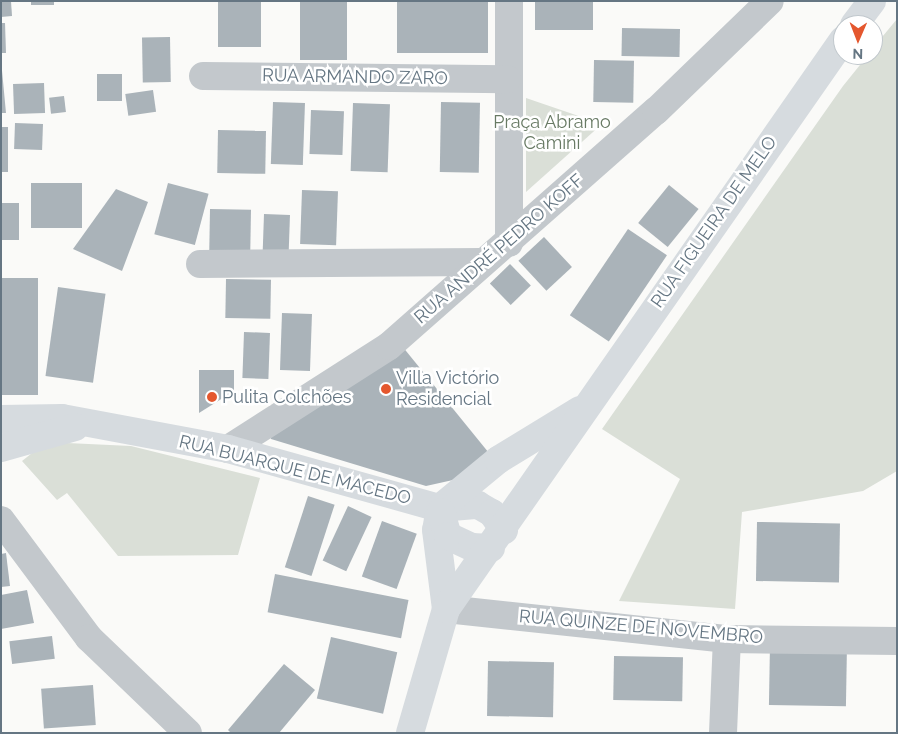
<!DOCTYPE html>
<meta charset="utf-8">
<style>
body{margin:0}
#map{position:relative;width:898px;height:734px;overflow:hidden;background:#fafaf8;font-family:Raleway,sans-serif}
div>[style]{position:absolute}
.green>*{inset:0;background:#dadfd7}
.building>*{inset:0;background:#aab3b9;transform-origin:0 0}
.minor>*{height:28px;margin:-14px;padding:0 14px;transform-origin:14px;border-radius:14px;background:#c3c8cc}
.major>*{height:28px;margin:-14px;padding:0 14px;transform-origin:14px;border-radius:14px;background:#d6dbdf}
.dots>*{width:14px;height:14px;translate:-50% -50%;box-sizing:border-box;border:2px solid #fff;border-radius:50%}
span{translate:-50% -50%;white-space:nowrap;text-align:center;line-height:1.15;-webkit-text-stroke:5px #fff;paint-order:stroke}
.street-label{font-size:18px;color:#657683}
.park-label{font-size:18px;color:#687a64}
.poi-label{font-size:18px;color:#657683}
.left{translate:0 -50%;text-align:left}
.frame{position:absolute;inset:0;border:2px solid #657683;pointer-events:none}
.north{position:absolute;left:833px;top:15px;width:50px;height:50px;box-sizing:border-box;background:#fff;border:1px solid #c1c8cd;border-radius:50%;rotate:181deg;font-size:14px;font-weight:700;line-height:20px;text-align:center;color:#657683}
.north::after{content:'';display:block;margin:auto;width:18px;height:22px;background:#e4572e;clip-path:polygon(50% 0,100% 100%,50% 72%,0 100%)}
</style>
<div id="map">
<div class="green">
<div style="clip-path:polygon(897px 19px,897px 471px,863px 491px,742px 512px,735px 609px,619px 601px,680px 479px,602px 429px,843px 86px,868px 55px,873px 55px,873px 48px)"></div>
<div style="clip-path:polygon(526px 98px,602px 124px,526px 192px)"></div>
<div style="clip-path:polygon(46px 442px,131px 446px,260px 478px,238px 555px,118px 556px,67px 493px,57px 500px,22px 461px)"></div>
</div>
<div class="building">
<div style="clip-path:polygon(1px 1px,11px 1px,12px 16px,1px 17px)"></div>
<div style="left:31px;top:1px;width:23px;height:4px"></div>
<div style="left:218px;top:1px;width:43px;height:46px"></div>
<div style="left:300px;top:1px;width:47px;height:59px"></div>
<div style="left:397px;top:1px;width:91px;height:52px"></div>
<div style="left:535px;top:1px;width:58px;height:29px"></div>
<div style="clip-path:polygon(1px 23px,5px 23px,6px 53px,1px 53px)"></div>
<div style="left:622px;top:28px;width:58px;height:28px;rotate:1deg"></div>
<div style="left:170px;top:37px;width:45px;height:28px;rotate:89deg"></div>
<div style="clip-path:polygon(1px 60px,6px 113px,1px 113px)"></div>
<div style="left:594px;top:60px;width:40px;height:42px;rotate:1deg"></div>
<div style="left:122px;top:74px;width:27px;height:25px;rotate:90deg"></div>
<div style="left:44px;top:83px;width:30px;height:31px;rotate:88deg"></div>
<div style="left:153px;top:90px;width:22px;height:28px;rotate:82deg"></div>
<div style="left:64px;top:96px;width:16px;height:15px;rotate:83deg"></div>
<div style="left:273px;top:102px;width:32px;height:62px;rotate:2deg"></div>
<div style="left:441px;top:102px;width:39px;height:70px;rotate:1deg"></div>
<div style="left:353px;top:103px;width:37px;height:68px;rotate:2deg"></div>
<div style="left:311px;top:110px;width:33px;height:44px;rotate:2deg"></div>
<div style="left:15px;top:123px;width:28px;height:26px;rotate:2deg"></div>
<div style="left:1px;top:127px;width:7px;height:45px"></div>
<div style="left:218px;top:130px;width:48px;height:43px;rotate:1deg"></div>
<div style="left:31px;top:183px;width:51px;height:45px"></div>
<div style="left:168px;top:183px;width:42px;height:53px;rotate:15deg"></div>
<div style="left:669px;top:185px;width:38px;height:49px;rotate:39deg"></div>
<div style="clip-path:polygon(116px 189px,148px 202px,122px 271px,73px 249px)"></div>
<div style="left:302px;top:190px;width:36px;height:54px;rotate:2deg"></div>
<div style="left:1px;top:203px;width:18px;height:37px"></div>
<div style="left:210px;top:209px;width:41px;height:43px;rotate:1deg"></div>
<div style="left:264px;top:214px;width:26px;height:36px;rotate:2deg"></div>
<div style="left:628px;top:229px;width:47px;height:104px;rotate:34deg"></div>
<div style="left:544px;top:237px;width:41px;height:35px;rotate:47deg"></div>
<div style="left:510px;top:264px;width:30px;height:28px;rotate:46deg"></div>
<div style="left:1px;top:278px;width:37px;height:117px"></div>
<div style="left:226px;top:279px;width:45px;height:39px;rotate:1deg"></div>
<div style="left:58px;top:287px;width:48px;height:90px;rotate:8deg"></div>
<div style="left:282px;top:313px;width:30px;height:57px;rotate:2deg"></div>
<div style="left:244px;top:332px;width:26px;height:46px;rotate:2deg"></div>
<div style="clip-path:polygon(402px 346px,493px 458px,453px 480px,426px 486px,271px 439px,269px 431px)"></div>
<div style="clip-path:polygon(199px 370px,234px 370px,234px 391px,199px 413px)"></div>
<div style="left:308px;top:496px;width:28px;height:75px;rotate:18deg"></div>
<div style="left:348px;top:506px;width:26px;height:60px;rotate:25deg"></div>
<div style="left:382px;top:521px;width:37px;height:59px;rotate:20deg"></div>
<div style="left:757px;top:522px;width:83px;height:59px;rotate:1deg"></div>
<div style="clip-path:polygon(6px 553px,10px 586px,1px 587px,1px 554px)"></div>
<div style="left:275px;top:574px;width:136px;height:39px;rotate:11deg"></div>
<div style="clip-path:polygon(27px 590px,34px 623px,1px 629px,1px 595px)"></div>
<div style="left:52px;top:636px;width:23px;height:43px;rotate:83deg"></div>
<div style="left:331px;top:637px;width:68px;height:63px;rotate:13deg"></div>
<div style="left:770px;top:644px;width:77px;height:61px;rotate:1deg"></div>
<div style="left:614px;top:656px;width:69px;height:44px;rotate:1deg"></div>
<div style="left:488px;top:661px;width:66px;height:55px;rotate:1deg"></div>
<div style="clip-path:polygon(284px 664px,315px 690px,279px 733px,231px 733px,228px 730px)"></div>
<div style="left:93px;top:685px;width:40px;height:52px;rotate:86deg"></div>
</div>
<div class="minor">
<div style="left:509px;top:1px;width:242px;rotate:90deg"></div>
<div style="left:203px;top:76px;width:304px;rotate:0.6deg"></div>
<div style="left:200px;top:264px;width:282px;rotate:-0.4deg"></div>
<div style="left:228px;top:449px;width:191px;rotate:-32.6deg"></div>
<div style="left:389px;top:346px;width:356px;rotate:-41.4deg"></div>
<div style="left:656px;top:111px;width:158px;rotate:-44deg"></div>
<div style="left:1px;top:520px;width:147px;rotate:53.3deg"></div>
<div style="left:89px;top:638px;width:137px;rotate:43.8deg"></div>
<div style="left:446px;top:609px;width:283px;rotate:6.1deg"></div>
<div style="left:727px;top:639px;width:170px;rotate:0.7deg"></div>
<div style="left:723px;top:733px;width:94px;rotate:-87.6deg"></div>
</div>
<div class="major">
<div style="left:854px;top:25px;width:30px;rotate:-53deg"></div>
<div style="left:1px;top:419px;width:61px;rotate:-0.9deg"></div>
<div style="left:62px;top:418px;width:169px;rotate:10.6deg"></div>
<div style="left:228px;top:449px;width:220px;rotate:15.6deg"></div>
<div style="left:440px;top:508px;width:38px;rotate:-5deg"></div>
<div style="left:478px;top:505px;width:16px;rotate:30deg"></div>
<div style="left:492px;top:513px;width:21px;rotate:55deg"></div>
<div style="left:1px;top:448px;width:77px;rotate:-15.8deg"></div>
<div style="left:441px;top:507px;width:74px;rotate:-39.5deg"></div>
<div style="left:498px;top:460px;width:96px;rotate:-31.4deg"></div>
<div style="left:440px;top:508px;width:22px;rotate:100deg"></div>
<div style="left:436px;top:530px;width:80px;rotate:82.8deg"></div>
<div style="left:441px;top:512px;width:25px;rotate:74deg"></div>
<div style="left:448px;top:536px;width:26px;rotate:25deg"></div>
<div style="left:472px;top:547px;width:19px;rotate:3deg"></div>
<div style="left:410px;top:733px;width:129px;rotate:-73.8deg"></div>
<div style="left:446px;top:609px;width:694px;rotate:-55.1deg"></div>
</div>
<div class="dots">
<div style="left:386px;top:389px;background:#e4572e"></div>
<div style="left:212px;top:397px;background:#e4572e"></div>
</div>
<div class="street-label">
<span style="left:355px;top:77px;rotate:1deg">RUA ARMANDO ZARO</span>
<span style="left:714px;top:222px;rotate:-55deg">RUA FIGUEIRA DE MELO</span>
<span style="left:499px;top:249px;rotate:-41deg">RUA ANDRÉ PEDRO KOFF</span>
<span style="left:295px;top:470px;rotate:14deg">RUA BUARQUE DE MACEDO</span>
<span style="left:641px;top:627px;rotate:5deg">RUA QUINZE DE NOVEMBRO</span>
</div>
<div class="park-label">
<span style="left:552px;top:133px">Praça Abramo<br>Camini</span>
</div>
<div class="poi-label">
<span class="left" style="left:396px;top:389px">Villa Victório<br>Residencial</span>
<span class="left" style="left:222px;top:397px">Pulita Colchões</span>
</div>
<div class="frame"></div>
<div class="north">N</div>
</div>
